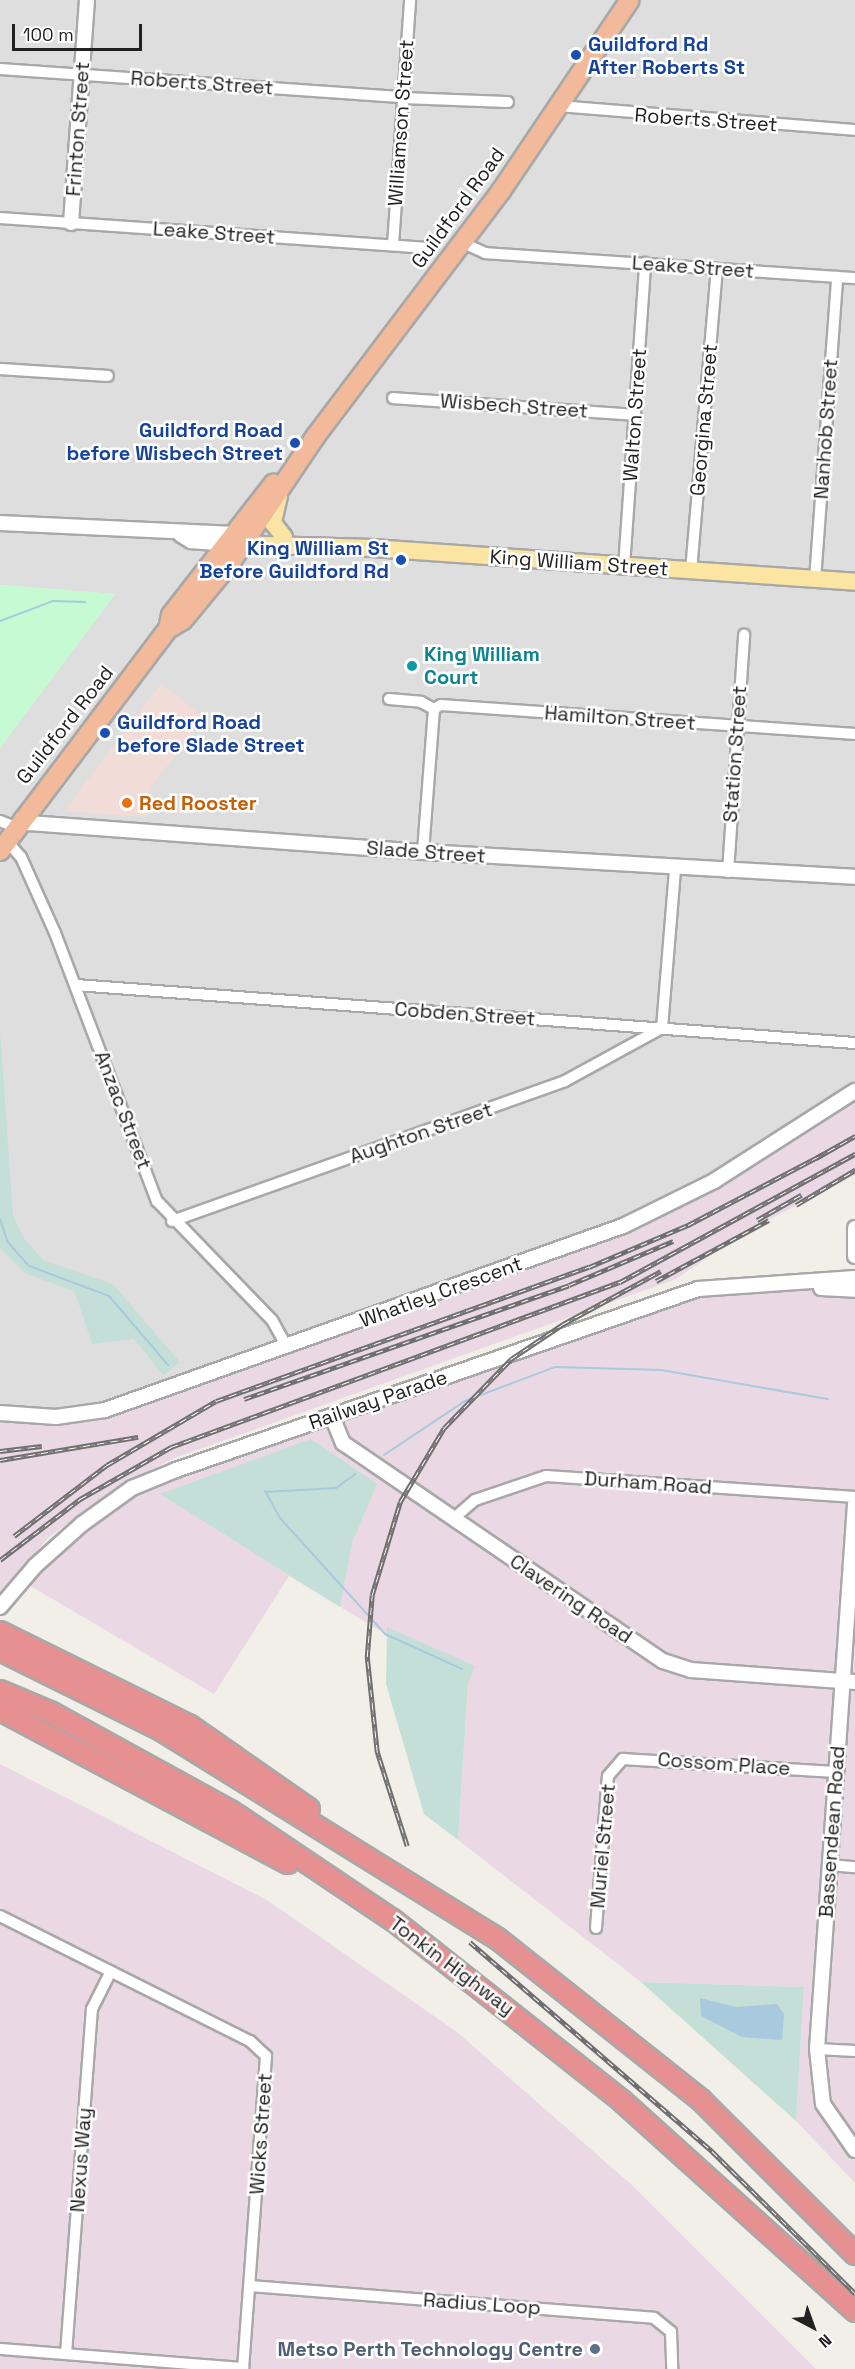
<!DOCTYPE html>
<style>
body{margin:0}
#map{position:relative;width:855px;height:2369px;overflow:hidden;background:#f1efe7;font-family:"Space Grotesk",sans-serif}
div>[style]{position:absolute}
.residential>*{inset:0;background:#dfdede}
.commercial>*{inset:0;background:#f1dcd7}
.industrial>*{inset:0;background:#ead9e4}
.wetland>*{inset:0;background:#c4dfd7}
.park>*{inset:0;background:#c6fad2}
.water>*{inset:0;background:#a8c9de}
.stream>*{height:2px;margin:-1px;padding:0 1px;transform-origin:1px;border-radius:1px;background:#a8c9de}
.roads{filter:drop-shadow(2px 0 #a8a8a8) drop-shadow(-2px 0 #a8a8a8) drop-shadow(0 2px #a8a8a8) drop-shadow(0 -2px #a8a8a8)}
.minor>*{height:10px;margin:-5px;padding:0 5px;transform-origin:5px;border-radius:5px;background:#fff}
.tertiary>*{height:14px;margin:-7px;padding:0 7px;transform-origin:7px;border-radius:7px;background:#fff}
.primary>*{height:16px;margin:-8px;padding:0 8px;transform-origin:8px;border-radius:8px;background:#fce4a2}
.trunk>*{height:18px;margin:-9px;padding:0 9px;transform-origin:9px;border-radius:9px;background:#f2ba9a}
.motorway>*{height:20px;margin:-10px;padding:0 10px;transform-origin:10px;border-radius:10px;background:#e79092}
.rail>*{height:4.5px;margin-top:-2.25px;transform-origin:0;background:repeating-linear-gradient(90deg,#fff 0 7px,#6f6f6f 0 14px);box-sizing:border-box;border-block:2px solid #6f6f6f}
.dots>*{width:16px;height:16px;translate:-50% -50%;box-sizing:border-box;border:3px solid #fff;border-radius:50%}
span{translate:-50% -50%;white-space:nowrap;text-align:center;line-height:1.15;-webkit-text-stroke:5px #fff;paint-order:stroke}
.transit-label{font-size:20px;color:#164399;font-weight:700}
.left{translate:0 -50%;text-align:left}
.right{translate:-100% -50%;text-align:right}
.street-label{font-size:20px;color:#212121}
.culture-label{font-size:20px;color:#0d838f;font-weight:700}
.food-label{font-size:20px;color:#c56008;font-weight:700}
.service-label{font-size:20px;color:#4e5e75;font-weight:700}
.north{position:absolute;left:783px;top:2297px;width:60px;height:60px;-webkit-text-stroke:4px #fff;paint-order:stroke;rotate:139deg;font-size:16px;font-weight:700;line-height:24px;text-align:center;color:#212121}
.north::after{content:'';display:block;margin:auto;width:21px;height:27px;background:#212121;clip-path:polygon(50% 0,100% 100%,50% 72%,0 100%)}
.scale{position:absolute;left:12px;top:24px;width:130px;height:27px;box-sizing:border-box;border:3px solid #212121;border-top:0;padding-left:8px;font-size:18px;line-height:21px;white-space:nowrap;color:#212121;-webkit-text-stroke:4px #fff;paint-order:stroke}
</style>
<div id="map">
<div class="residential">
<div style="clip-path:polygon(0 0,855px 0,855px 1103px,742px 1173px,628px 1233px,79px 1423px,0 1421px,0 748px,115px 594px,0 585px)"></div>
</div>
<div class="commercial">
<div style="clip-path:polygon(161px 684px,204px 717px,151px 787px,147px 817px,64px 811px)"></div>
</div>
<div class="industrial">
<div style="clip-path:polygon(855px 1103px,855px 1175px,744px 1233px,676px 1279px,172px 1459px,115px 1488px,49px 1537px,0 1593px,0 1421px,79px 1423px,628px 1233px,743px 1173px)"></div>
<div style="clip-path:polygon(855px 1284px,855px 2183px,796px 2121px,804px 1987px,641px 1982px,458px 1840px,468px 1684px,289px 1576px,214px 1694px,22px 1581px,128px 1491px,690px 1294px)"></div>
<div style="clip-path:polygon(0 1764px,267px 1900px,457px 2032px,634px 2187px,816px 2369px,0 2369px)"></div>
</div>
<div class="wetland">
<div style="clip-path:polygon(0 1030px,13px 1215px,23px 1237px,43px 1260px,113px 1284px,180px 1362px,163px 1375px,134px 1339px,92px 1344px,75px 1292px,25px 1273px,0 1248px)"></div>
<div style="clip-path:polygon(311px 1439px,377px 1484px,352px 1543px,340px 1607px,160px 1494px)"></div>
<div style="clip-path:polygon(387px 1627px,475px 1666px,468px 1684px,458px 1840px,424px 1814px,386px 1684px)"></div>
<div style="clip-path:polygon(641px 1982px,804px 1987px,796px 2121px)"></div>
</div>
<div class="park">
<div style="clip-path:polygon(0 585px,115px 594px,0 748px)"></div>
</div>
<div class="water">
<div style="clip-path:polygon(700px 1998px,736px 2007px,777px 2004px,784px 2014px,782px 2040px,742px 2037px,701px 2016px)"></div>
</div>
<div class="stream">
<div style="left:0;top:621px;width:57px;rotate:-20.7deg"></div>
<div style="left:53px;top:601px;width:32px;rotate:2deg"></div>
<div style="left:0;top:1219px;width:23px;rotate:72deg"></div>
<div style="left:7px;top:1241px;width:33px;rotate:49deg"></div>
<div style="left:29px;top:1266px;width:85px;rotate:20.6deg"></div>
<div style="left:109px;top:1296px;width:91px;rotate:49.5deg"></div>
<div style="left:384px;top:1455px;width:97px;rotate:-33.7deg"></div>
<div style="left:465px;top:1401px;width:96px;rotate:-20.7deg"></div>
<div style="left:555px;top:1367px;width:106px;rotate:1.6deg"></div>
<div style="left:661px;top:1370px;width:169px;rotate:9.9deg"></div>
<div style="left:265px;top:1491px;width:31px;rotate:61deg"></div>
<div style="left:280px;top:1518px;width:156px;rotate:47.8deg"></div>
<div style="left:385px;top:1634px;width:85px;rotate:24.4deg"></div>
<div style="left:266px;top:1492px;width:70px;rotate:-3.3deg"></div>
<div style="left:336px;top:1488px;width:24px;rotate:-36deg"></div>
</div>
<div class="roads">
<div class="minor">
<div style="left:0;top:69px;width:404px;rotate:4deg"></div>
<div style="left:403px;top:98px;width:105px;rotate:2.2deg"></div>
<div style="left:557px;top:106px;width:299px;rotate:4.6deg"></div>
<div style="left:0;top:218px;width:429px;rotate:4deg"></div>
<div style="left:463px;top:243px;width:24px;rotate:24deg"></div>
<div style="left:485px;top:253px;width:371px;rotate:3.9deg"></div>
<div style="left:393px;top:245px;width:246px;rotate:-86deg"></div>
<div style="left:0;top:369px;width:108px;rotate:3.7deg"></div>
<div style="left:393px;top:398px;width:243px;rotate:4deg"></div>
<div style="left:624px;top:567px;width:305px;rotate:-86deg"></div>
<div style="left:691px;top:571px;width:303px;rotate:-85.1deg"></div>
<div style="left:815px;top:580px;width:304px;rotate:-85.8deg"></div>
<div style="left:389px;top:699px;width:32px;rotate:5deg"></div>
<div style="left:421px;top:702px;width:15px;rotate:28deg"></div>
<div style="left:434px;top:709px;width:8px;rotate:-30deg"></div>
<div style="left:441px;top:705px;width:415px;rotate:4deg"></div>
<div style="left:0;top:821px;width:16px;rotate:22deg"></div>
<div style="left:6px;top:840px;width:23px;rotate:49deg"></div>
<div style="left:21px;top:857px;width:83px;rotate:65.9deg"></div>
<div style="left:55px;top:933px;width:287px;rotate:69.2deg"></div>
<div style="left:157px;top:1201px;width:165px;rotate:46deg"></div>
<div style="left:272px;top:1320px;width:31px;rotate:61deg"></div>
<div style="left:423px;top:852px;width:143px;rotate:-85.6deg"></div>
<div style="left:728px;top:872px;width:238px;rotate:-86.1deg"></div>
<div style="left:76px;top:985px;width:781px;rotate:4.26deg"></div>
<div style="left:172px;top:1221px;width:417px;rotate:-19.6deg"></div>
<div style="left:565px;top:1081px;width:111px;rotate:-28.7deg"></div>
<div style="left:662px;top:1028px;width:160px;rotate:-85.3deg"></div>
<div style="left:453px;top:1519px;width:29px;rotate:-41deg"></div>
<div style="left:475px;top:1500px;width:75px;rotate:-18.7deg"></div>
<div style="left:546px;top:1476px;width:310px;rotate:3.9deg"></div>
<div style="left:830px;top:1865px;width:25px;rotate:5deg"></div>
<div style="left:0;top:1916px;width:280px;rotate:26.6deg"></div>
<div style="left:250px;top:2041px;width:22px;rotate:43deg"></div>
<div style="left:266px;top:2056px;width:314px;rotate:94.2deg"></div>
<div style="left:596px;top:1928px;width:152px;rotate:-85.5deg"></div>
<div style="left:608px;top:1776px;width:23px;rotate:-49deg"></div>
<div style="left:623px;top:1759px;width:212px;rotate:3.5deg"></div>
<div style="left:817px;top:2049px;width:38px;rotate:3deg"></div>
<div style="left:250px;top:2286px;width:405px;rotate:4.5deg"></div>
<div style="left:654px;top:2318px;width:22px;rotate:39deg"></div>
<div style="left:671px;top:2332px;width:37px;rotate:88deg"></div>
<div style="left:0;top:2349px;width:244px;rotate:4.5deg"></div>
<div style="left:66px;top:2354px;width:346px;rotate:-85.7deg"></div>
<div style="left:92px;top:2009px;width:42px;rotate:-63.4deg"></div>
</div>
<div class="tertiary">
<div style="left:71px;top:223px;width:224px;rotate:-85.9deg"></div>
<div style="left:0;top:523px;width:235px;rotate:2.7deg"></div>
<div style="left:181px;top:535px;width:12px;rotate:31deg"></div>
<div style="left:191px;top:541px;width:36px;rotate:5deg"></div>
<div style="left:22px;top:818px;width:9px;rotate:36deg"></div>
<div style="left:29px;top:823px;width:395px;rotate:4.2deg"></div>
<div style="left:423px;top:852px;width:433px;rotate:3.3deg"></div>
<div style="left:855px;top:1228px;width:28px;rotate:90deg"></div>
<div style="left:821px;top:1288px;width:34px;rotate:3deg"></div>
<div style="left:0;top:1413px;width:56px;rotate:4.1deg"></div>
<div style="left:56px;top:1417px;width:49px;rotate:-8.1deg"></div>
<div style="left:105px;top:1410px;width:550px;rotate:-19.56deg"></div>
<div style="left:623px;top:1226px;width:102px;rotate:-26.3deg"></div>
<div style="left:714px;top:1181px;width:167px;rotate:-32.6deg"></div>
<div style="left:332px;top:1416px;width:29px;rotate:68deg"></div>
<div style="left:343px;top:1443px;width:387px;rotate:34.3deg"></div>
<div style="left:663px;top:1661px;width:29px;rotate:18deg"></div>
<div style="left:691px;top:1670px;width:164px;rotate:4.2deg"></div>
<div style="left:855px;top:1504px;width:546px;rotate:93.99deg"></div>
<div style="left:817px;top:2049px;width:55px;rotate:83.8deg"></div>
<div style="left:823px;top:2104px;width:56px;rotate:55.2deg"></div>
<div style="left:0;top:1607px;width:54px;rotate:-49.5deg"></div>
<div style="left:35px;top:1566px;width:63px;rotate:-41.8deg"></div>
<div style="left:82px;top:1524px;width:62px;rotate:-35.8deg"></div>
<div style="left:132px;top:1488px;width:48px;rotate:-22.2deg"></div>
<div style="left:176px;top:1470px;width:552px;rotate:-19.12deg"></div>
<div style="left:698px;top:1289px;width:157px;rotate:-4deg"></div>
</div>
<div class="primary">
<div style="left:279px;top:496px;width:28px;rotate:103deg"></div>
<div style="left:273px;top:523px;width:18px;rotate:52deg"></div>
<div style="left:231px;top:544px;width:142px;rotate:1.6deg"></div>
<div style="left:373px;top:548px;width:483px;rotate:4deg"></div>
</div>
<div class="trunk">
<div style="left:168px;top:629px;width:14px;rotate:-78deg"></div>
<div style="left:171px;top:615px;width:167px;rotate:-52deg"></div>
<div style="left:0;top:851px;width:278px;rotate:-52.9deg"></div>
<div style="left:168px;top:629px;width:17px;rotate:-31deg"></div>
<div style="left:183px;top:620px;width:75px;rotate:-50.4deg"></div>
<div style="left:231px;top:562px;width:151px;rotate:-56.1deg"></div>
<div style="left:315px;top:437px;width:308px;rotate:-52.9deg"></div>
<div style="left:501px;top:191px;width:230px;rotate:-56deg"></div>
</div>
<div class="motorway">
<div style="left:0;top:1632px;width:212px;rotate:26.3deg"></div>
<div style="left:190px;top:1726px;width:145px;rotate:34.9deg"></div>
<div style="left:0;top:1650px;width:180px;rotate:26.4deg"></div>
<div style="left:161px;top:1730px;width:397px;rotate:31.8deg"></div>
<div style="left:498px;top:1939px;width:259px;rotate:38.4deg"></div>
<div style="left:701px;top:2100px;width:218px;rotate:45deg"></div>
<div style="left:0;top:1691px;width:56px;rotate:22.9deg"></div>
<div style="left:52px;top:1713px;width:205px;rotate:28.8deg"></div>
<div style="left:232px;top:1812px;width:194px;rotate:33.9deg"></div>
<div style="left:393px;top:1920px;width:292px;rotate:38.3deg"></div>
<div style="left:622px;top:2101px;width:314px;rotate:42deg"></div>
<div style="left:0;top:1710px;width:326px;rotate:28deg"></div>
</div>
</div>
<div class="rail">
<div style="left:816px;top:1158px;width:45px;rotate:-29.4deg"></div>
<div style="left:796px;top:1205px;width:69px;rotate:-30.7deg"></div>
<div style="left:757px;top:1220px;width:51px;rotate:-29.6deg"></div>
<div style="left:656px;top:1281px;width:128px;rotate:-28.4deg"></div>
<div style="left:244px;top:1399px;width:344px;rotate:-19.3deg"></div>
<div style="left:569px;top:1285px;width:113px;rotate:-22.9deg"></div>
<div style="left:0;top:1451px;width:42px;rotate:-6.8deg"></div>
<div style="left:0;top:1460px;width:140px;rotate:-9.5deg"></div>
<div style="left:14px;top:1536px;width:117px;rotate:-37.4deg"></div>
<div style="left:107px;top:1465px;width:126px;rotate:-30.4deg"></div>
<div style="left:216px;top:1401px;width:396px;rotate:-19.8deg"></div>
<div style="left:589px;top:1267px;width:108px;rotate:-23deg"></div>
<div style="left:688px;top:1225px;width:153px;rotate:-27.7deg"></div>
<div style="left:0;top:1560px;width:101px;rotate:-37.3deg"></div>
<div style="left:80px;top:1499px;width:105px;rotate:-29.7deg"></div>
<div style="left:171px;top:1447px;width:478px;rotate:-20.2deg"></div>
<div style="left:620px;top:1282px;width:268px;rotate:-28.6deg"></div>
<div style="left:407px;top:1846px;width:99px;rotate:-107.7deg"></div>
<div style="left:377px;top:1752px;width:96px;rotate:-96deg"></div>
<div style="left:367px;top:1657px;width:62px;rotate:-85.4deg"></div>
<div style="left:372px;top:1595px;width:97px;rotate:-73.2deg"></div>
<div style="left:400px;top:1502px;width:86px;rotate:-59.3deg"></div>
<div style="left:444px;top:1428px;width:96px;rotate:-45.8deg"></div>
<div style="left:511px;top:1359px;width:63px;rotate:-33.9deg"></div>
<div style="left:563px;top:1324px;width:111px;rotate:-28.4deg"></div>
<div style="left:470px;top:1942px;width:320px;rotate:40.8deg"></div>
<div style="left:712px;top:2151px;width:202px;rotate:44.8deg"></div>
</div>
<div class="dots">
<div style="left:576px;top:55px;background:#1a4fb4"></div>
<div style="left:295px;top:443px;background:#1a4fb4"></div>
<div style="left:401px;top:560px;background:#1a4fb4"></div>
<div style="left:412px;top:666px;background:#0f9aa8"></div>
<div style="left:105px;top:733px;background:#1a4fb4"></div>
<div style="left:127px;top:803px;background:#e8710a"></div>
<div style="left:595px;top:2349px;background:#5c6f8a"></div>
</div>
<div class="transit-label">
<span class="left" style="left:588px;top:56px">Guildford Rd<br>After Roberts St</span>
<span class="right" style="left:283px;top:442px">Guildford Road<br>before Wisbech Street</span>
<span class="right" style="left:389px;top:560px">King William St<br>Before Guildford Rd</span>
<span class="left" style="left:117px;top:734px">Guildford Road<br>before Slade Street</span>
</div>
<div class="street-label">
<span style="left:202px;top:83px;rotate:4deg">Roberts Street</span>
<span style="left:706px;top:120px;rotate:4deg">Roberts Street</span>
<span style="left:401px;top:123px;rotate:-86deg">Williamson Street</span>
<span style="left:78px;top:129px;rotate:-86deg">Frinton Street</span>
<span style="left:458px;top:208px;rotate:-54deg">Guildford Road</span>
<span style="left:214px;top:233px;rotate:4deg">Leake Street</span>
<span style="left:693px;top:267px;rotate:4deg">Leake Street</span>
<span style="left:514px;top:406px;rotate:4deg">Wisbech Street</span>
<span style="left:635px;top:415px;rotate:-86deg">Walton Street</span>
<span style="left:704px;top:420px;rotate:-85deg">Georgina Street</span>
<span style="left:826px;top:429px;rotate:-86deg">Nanhob Street</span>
<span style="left:579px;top:563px;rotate:4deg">King William Street</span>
<span style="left:620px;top:718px;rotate:4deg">Hamilton Street</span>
<span style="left:65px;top:725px;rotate:-52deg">Guildford Road</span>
<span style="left:735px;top:754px;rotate:-86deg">Station Street</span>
<span style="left:426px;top:852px;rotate:4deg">Slade Street</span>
<span style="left:465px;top:1014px;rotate:4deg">Cobden Street</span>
<span style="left:123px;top:1110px;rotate:69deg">Anzac Street</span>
<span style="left:421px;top:1133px;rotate:-19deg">Aughton Street</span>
<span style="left:441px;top:1292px;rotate:-20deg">Whatley Crescent</span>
<span style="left:378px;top:1400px;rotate:-19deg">Railway Parade</span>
<span style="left:648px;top:1483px;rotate:4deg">Durham Road</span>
<span style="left:571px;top:1599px;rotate:34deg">Clavering Road</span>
<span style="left:724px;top:1764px;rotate:4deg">Cossom Place</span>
<span style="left:832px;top:1832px;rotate:-86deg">Bassendean Road</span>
<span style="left:603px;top:1846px;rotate:-85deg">Muriel Street</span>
<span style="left:452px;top:1966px;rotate:37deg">Tonkin Highway</span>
<span style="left:261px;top:2134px;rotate:-86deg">Wicks Street</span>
<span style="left:81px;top:2160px;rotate:-86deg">Nexus Way</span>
<span style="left:482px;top:2304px;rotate:4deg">Radius Loop</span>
</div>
<div class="culture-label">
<span class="left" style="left:424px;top:666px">King William<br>Court</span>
</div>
<div class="food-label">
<span class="left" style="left:139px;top:803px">Red Rooster</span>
</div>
<div class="service-label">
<span class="right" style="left:583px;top:2349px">Metso Perth Technology Centre</span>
</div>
<div class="north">N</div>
<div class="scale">100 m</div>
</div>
